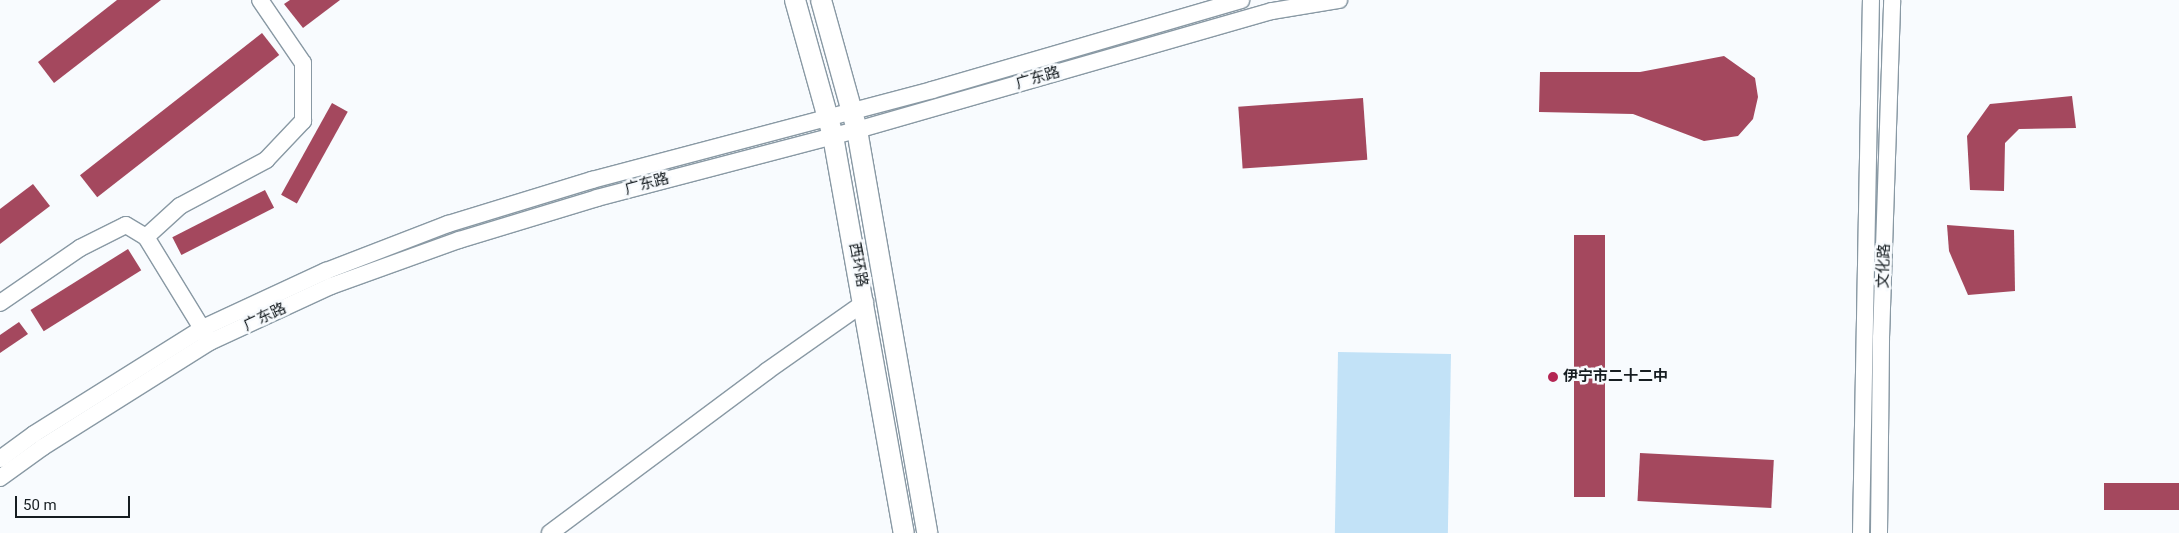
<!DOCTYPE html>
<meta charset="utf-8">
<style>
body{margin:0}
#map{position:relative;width:2179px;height:533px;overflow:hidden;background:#f8fbfe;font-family:Roboto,"Noto Sans SC",sans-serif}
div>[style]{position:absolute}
.green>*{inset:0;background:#c2e2f7;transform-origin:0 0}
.building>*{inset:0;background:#a4485e;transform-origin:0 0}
.roads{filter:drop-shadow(1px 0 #8999a4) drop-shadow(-1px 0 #8999a4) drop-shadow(0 1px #8999a4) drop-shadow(0 -1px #8999a4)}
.minor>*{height:16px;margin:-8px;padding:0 8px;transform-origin:8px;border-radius:8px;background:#fff}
.major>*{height:20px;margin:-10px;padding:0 10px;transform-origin:10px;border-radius:10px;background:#fff}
.dots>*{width:14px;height:14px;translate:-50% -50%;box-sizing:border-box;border:2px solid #f8fbfe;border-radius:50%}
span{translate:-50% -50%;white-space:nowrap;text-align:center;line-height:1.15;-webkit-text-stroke:5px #f8fbfe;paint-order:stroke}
.street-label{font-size:15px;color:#161d21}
.poi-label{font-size:15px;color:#161d21;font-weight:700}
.left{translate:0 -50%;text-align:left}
.scale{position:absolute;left:15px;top:496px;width:115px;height:22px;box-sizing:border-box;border:2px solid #161d21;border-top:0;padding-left:6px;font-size:15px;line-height:18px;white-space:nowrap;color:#161d21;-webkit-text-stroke:4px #f8fbfe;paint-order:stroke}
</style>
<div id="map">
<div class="green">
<div style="left:1338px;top:352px;width:113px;height:181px;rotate:1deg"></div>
</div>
<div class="building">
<div style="clip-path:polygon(117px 0,161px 0,54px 83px,38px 62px)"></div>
<div style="clip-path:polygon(290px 0,340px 0,303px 28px,284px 4px)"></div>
<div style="left:262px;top:33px;width:28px;height:231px;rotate:52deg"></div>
<div style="clip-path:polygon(1724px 56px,1755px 78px,1758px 97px,1753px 119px,1738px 136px,1704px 141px,1633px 114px,1539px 112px,1540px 72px,1640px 72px)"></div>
<div style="clip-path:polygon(2072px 96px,2076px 128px,2019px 129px,2005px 143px,2004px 191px,1970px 190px,1967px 136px,1990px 104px)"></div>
<div style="left:1363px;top:98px;width:62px;height:125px;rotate:86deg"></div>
<div style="left:332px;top:103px;width:18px;height:105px;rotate:29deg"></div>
<div style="clip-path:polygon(33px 184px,50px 206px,0 244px,0 209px)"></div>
<div style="left:265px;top:190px;width:20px;height:104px;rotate:63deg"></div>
<div style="clip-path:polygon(1947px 225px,2014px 230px,2015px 291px,1968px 295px,1949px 251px)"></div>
<div style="left:1574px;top:235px;width:31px;height:262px"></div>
<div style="left:128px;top:249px;width:25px;height:115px;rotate:58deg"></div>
<div style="clip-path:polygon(19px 322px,28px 334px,0 353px,0 335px)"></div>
<div style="left:1640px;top:453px;width:134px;height:48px;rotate:3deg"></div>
<div style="left:2104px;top:483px;width:75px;height:27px"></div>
</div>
<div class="roads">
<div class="minor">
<div style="left:146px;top:237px;width:46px;rotate:-42.4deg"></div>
<div style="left:180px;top:206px;width:98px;rotate:-28.1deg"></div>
<div style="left:266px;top:160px;width:54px;rotate:-46.5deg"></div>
<div style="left:303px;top:121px;width:58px;rotate:-90deg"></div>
<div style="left:303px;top:63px;width:76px;rotate:-124.3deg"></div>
<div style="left:0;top:303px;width:97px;rotate:-34.5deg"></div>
<div style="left:80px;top:248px;width:51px;rotate:-26.6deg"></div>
<div style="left:126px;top:225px;width:23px;rotate:31deg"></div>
<div style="left:146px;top:237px;width:119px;rotate:58.5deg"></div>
<div style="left:0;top:459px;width:42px;rotate:-36.3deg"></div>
<div style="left:34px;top:434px;width:199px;rotate:-32.1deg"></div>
<div style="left:203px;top:328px;width:136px;rotate:-24.9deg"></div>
<div style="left:326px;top:271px;width:131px;rotate:-21.1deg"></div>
<div style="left:448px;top:224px;width:151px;rotate:-17deg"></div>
<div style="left:592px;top:180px;width:352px;rotate:-14.8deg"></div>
<div style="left:932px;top:90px;width:322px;rotate:-16.2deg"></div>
<div style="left:0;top:478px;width:53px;rotate:-35.8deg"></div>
<div style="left:43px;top:447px;width:197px;rotate:-32.2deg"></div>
<div style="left:210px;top:342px;width:133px;rotate:-24.8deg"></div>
<div style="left:331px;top:286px;width:136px;rotate:-19.8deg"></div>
<div style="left:459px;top:240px;width:144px;rotate:-16.9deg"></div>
<div style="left:597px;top:198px;width:269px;rotate:-14.7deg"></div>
<div style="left:857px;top:130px;width:432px;rotate:-16deg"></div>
<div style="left:1272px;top:11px;width:68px;rotate:-9.3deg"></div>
<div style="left:550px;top:533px;width:271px;rotate:-36.7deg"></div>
<div style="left:767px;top:371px;width:120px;rotate:-35.1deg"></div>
<div style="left:1861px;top:533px;width:533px;rotate:-88.93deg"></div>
<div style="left:1879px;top:533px;width:195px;rotate:-89.4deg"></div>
<div style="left:1881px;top:338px;width:338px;rotate:-88.1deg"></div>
</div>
<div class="major">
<div style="left:795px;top:0;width:141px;rotate:74.4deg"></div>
<div style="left:833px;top:136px;width:403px;rotate:79.9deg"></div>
<div style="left:821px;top:0;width:135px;rotate:74.5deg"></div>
<div style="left:857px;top:130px;width:409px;rotate:80.1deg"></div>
</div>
</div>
<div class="dots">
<div style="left:1553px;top:377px;background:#b42553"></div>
</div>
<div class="street-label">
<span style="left:1038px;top:78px;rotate:-16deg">广东路</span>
<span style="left:647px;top:184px;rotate:-15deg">广东路</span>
<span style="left:858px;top:265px;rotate:79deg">西环路</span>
<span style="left:1884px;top:266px;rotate:-88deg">文化路</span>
<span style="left:265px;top:317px;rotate:-25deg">广东路</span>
</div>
<div class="poi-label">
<span class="left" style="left:1563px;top:377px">伊宁市二十二中</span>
</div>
<div class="scale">50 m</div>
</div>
